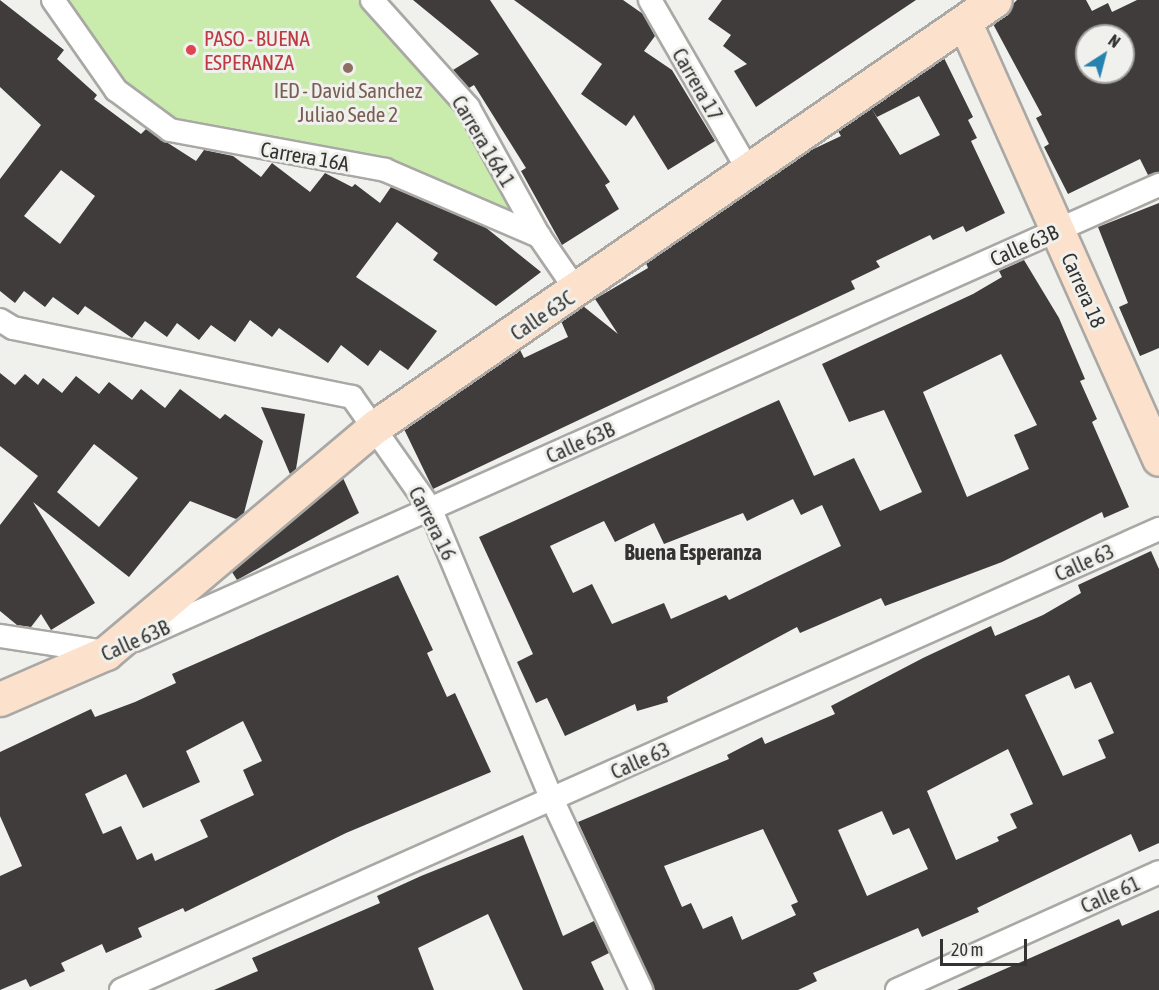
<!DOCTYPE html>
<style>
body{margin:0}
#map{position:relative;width:1159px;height:990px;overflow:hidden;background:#f0f0ec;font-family:"Asap Condensed",sans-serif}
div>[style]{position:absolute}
.green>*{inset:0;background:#c9ecad}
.building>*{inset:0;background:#3f3c3b}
.roads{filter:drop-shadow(2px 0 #a9a8a5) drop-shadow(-2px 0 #a9a8a5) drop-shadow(0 2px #a9a8a5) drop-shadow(0 -2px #a9a8a5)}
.street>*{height:22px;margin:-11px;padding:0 11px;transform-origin:11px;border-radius:11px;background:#fff}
.secondary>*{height:33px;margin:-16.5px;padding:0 16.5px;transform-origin:16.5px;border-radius:16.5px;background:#fce2cc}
.dots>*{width:16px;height:16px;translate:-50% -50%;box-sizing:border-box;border:3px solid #f0f0ec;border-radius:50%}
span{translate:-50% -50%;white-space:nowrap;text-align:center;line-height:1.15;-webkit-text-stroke:6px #f0f0ec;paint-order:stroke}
.health-label{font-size:21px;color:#be3a42}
.left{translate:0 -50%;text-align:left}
.street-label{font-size:21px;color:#343332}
.education-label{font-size:21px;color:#785e54}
.neighbourhood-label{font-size:22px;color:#343332;font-weight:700}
.north{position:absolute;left:1075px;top:24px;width:60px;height:60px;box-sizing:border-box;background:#f0f0ec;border:2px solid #a5a4a2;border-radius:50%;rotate:36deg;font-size:16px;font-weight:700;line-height:24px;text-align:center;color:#343332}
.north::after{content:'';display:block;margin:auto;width:21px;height:27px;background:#2682af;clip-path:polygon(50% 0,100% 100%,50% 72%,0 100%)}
.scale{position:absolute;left:940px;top:939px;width:87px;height:27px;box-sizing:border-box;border:3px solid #343332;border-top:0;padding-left:8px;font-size:18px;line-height:21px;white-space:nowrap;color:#343332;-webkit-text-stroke:4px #f0f0ec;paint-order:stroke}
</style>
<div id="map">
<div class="green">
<div style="clip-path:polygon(60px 0,357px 0,434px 73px,512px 211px,354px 152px,195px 127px,155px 109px,122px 80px)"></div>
</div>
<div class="building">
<div style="clip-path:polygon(evenodd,0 0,64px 50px,57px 59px,97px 95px,94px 99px,141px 134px,146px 129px,196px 161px,204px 150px,233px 156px,261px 177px,272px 163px,310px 192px,325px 173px,352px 187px,355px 184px,380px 203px,391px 187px,485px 227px,541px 272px,496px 306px,433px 260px,438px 253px,397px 222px,356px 277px,437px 331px,408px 370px,380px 350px,368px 366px,341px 345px,328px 363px,279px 328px,272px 337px,250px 320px,235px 342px,211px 325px,199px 340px,177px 323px,167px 337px,145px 321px,132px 338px,85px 306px,78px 315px,53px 297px,45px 307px,24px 291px,15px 303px,0 291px,0 179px,41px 125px,0 87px,0 0,61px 170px,95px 196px,60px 244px,24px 216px,61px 170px)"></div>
<div style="clip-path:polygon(413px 0,490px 0,610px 182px,605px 185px,619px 209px,562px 245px,521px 171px,526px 168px,474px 85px,469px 88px,453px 70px,479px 54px)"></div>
<div style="clip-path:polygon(514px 0,623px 0,643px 14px,655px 36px,644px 51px,672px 70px,715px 141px,668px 170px,634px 115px,626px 126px,581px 94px,602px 64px)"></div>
<div style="clip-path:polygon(722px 0,916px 0,756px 107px,734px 71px,747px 64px,723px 46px,731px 35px,708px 19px)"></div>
<div style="clip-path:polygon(evenodd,1017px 0,1086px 0,1092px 11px,1108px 3px,1112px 12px,1137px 0,1159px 0,1159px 172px,1148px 175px,1140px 159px,1068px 194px,1044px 147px,1049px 144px,1036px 118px,1042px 115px,993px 24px,1017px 0,1087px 36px,1123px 36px,1123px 72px,1087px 72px,1087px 36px)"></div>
<div style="clip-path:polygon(944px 58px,973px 117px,968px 120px,977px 138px,971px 141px,1005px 213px,966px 232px,963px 226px,933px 240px,930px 235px,876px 261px,880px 267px,851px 281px,855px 289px,433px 489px,404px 429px,520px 350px,524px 358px,568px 337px,561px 321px,583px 306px,618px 334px,595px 299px,648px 268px,646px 263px,805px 153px,841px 136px,838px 131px,871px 108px,900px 155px,940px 135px,919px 96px,877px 117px,871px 108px)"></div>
<div style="clip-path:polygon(1159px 203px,1159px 348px,1140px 356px,1119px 307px,1128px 303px,1098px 227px)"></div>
<div style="clip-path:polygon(evenodd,1024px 260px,1059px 318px,1085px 379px,1080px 381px,1097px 419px,1092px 422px,1129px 507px,1104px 518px,1102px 512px,1002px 562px,885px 606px,881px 598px,800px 633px,797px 627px,667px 697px,668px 702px,637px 711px,635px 704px,565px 736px,547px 698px,536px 703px,517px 662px,533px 654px,479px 537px,779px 400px,814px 476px,854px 458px,880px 511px,922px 492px,884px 410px,849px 422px,822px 364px,973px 294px,1002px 277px,999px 271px,1024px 260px,1001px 354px,1037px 425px,1014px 435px,1029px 469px,967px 497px,923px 392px,1001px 354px,1024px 260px,793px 499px,801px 515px,822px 505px,841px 546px,729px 600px,726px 595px,671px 619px,664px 603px,612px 624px,592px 584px,573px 593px,550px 546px,604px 521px,615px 542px,654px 523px,664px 544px,743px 513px,747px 521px,793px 499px)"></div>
<div style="clip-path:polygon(evenodd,0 373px,15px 385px,25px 374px,38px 385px,43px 378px,62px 393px,76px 376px,99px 394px,109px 382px,132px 400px,141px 389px,165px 408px,180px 389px,220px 419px,225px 414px,263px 441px,244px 513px,236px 519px,190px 501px,129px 577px,33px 502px,95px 603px,51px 630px,41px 614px,31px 627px,17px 625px,0 611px,0 525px,38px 476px,0 446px,0 373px,94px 444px,138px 478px,99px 527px,57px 492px,94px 444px)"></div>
<div style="clip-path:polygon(261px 407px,305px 414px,296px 469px,290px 474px)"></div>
<div style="clip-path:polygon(343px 478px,359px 513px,237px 580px,232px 572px)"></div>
<div style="clip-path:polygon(evenodd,1151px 551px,1159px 569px,1159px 843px,1139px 852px,1131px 834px,977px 908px,979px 912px,922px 937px,918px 928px,813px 973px,817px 981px,798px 990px,655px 990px,578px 822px,729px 759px,727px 755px,762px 737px,765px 744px,835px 714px,831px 706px,923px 658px,991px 626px,995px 636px,1043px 615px,1081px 593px,1078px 585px,1151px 551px,1069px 675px,1075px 689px,1091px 682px,1114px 733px,1098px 740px,1106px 758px,1063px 776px,1025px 695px,1069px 675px,1151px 551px,1008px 749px,1033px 804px,1010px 814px,1017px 828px,997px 837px,999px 841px,956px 860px,927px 791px,1008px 749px,1151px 551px,882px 811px,893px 835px,909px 828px,928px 869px,867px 896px,838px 830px,882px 811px,1151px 551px,763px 829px,798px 902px,791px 905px,796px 915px,742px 940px,732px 916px,703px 929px,691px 903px,682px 907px,664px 866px,763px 829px)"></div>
<div style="clip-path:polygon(evenodd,398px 575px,433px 650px,427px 653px,447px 697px,455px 693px,491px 772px,346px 833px,185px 912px,183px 908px,138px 928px,142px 937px,106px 953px,102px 944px,61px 963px,65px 971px,30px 987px,26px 979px,0 990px,0 876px,22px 866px,0 816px,0 752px,91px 709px,95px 717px,135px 702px,176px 683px,172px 674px,398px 575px,243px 721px,262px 761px,243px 770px,254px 795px,200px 820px,208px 837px,155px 861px,152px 853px,137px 860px,121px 826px,103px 834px,85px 794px,126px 774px,143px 808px,200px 782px,186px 751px,243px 721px)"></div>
<div style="clip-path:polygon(523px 835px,563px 936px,594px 921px,609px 953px,591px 962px,604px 990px,523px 990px,488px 914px,418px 948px,434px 990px,214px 990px,258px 971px,252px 958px,380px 903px,377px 896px,421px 876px)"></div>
<div style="clip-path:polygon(1159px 910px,1159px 990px,957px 990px,1119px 919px,1122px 926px)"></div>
</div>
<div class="roads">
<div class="street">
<div style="left:53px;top:0;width:110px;rotate:55deg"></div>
<div style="left:116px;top:90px;width:67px;rotate:36.5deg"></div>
<div style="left:170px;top:130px;width:219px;rotate:10.5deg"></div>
<div style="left:385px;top:170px;width:168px;rotate:23.2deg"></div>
<div style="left:372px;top:0;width:144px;rotate:48.1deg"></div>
<div style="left:468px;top:107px;width:147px;rotate:61.2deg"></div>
<div style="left:539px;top:236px;width:67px;rotate:55.4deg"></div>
<div style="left:650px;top:0;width:194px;rotate:60deg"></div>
<div style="left:0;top:320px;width:15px;rotate:32deg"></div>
<div style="left:13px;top:328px;width:346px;rotate:11.5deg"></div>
<div style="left:352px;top:397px;width:136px;rotate:54.9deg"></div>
<div style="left:430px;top:508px;width:316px;rotate:67.3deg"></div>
<div style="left:552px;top:799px;width:211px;rotate:65deg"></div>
<div style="left:0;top:636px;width:106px;rotate:8.7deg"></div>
<div style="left:135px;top:640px;width:1121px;rotate:-23.96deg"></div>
<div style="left:121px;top:990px;width:1136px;rotate:-23.95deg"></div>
<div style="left:897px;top:990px;width:287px;rotate:-24.2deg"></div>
</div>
<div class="secondary">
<div style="left:965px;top:23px;width:477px;rotate:66deg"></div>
<div style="left:0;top:699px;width:116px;rotate:-23.5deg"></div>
<div style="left:106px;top:653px;width:353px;rotate:-40.1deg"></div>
<div style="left:376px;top:426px;width:751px;rotate:-34.54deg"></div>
</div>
</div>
<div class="dots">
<div style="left:191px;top:50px;background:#e0444e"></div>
<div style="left:348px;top:68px;background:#8d6e63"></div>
</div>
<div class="health-label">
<span class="left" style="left:204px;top:50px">PASO - BUENA<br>ESPERANZA</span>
</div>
<div class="street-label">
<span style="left:698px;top:84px;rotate:60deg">Carrera 17</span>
<span style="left:484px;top:141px;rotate:59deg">Carrera 16A 1</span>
<span style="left:305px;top:156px;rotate:10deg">Carrera 16A</span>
<span style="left:1024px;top:245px;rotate:-24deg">Calle 63B</span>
<span style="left:1084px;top:290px;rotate:66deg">Carrera 18</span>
<span style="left:542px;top:315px;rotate:-34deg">Calle 63C</span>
<span style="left:580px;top:442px;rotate:-24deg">Calle 63B</span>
<span style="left:433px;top:523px;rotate:63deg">Carrera 16</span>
<span style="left:1084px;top:562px;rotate:-24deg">Calle 63</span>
<span style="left:135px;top:640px;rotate:-24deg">Calle 63B</span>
<span style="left:640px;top:760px;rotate:-24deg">Calle 63</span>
<span style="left:1110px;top:894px;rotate:-24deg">Calle 61</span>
</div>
<div class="education-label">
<span style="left:348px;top:102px">IED - David Sanchez<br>Juliao Sede 2</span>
</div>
<div class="neighbourhood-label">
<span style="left:693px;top:553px">Buena Esperanza</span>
</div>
<div class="north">N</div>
<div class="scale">20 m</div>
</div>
